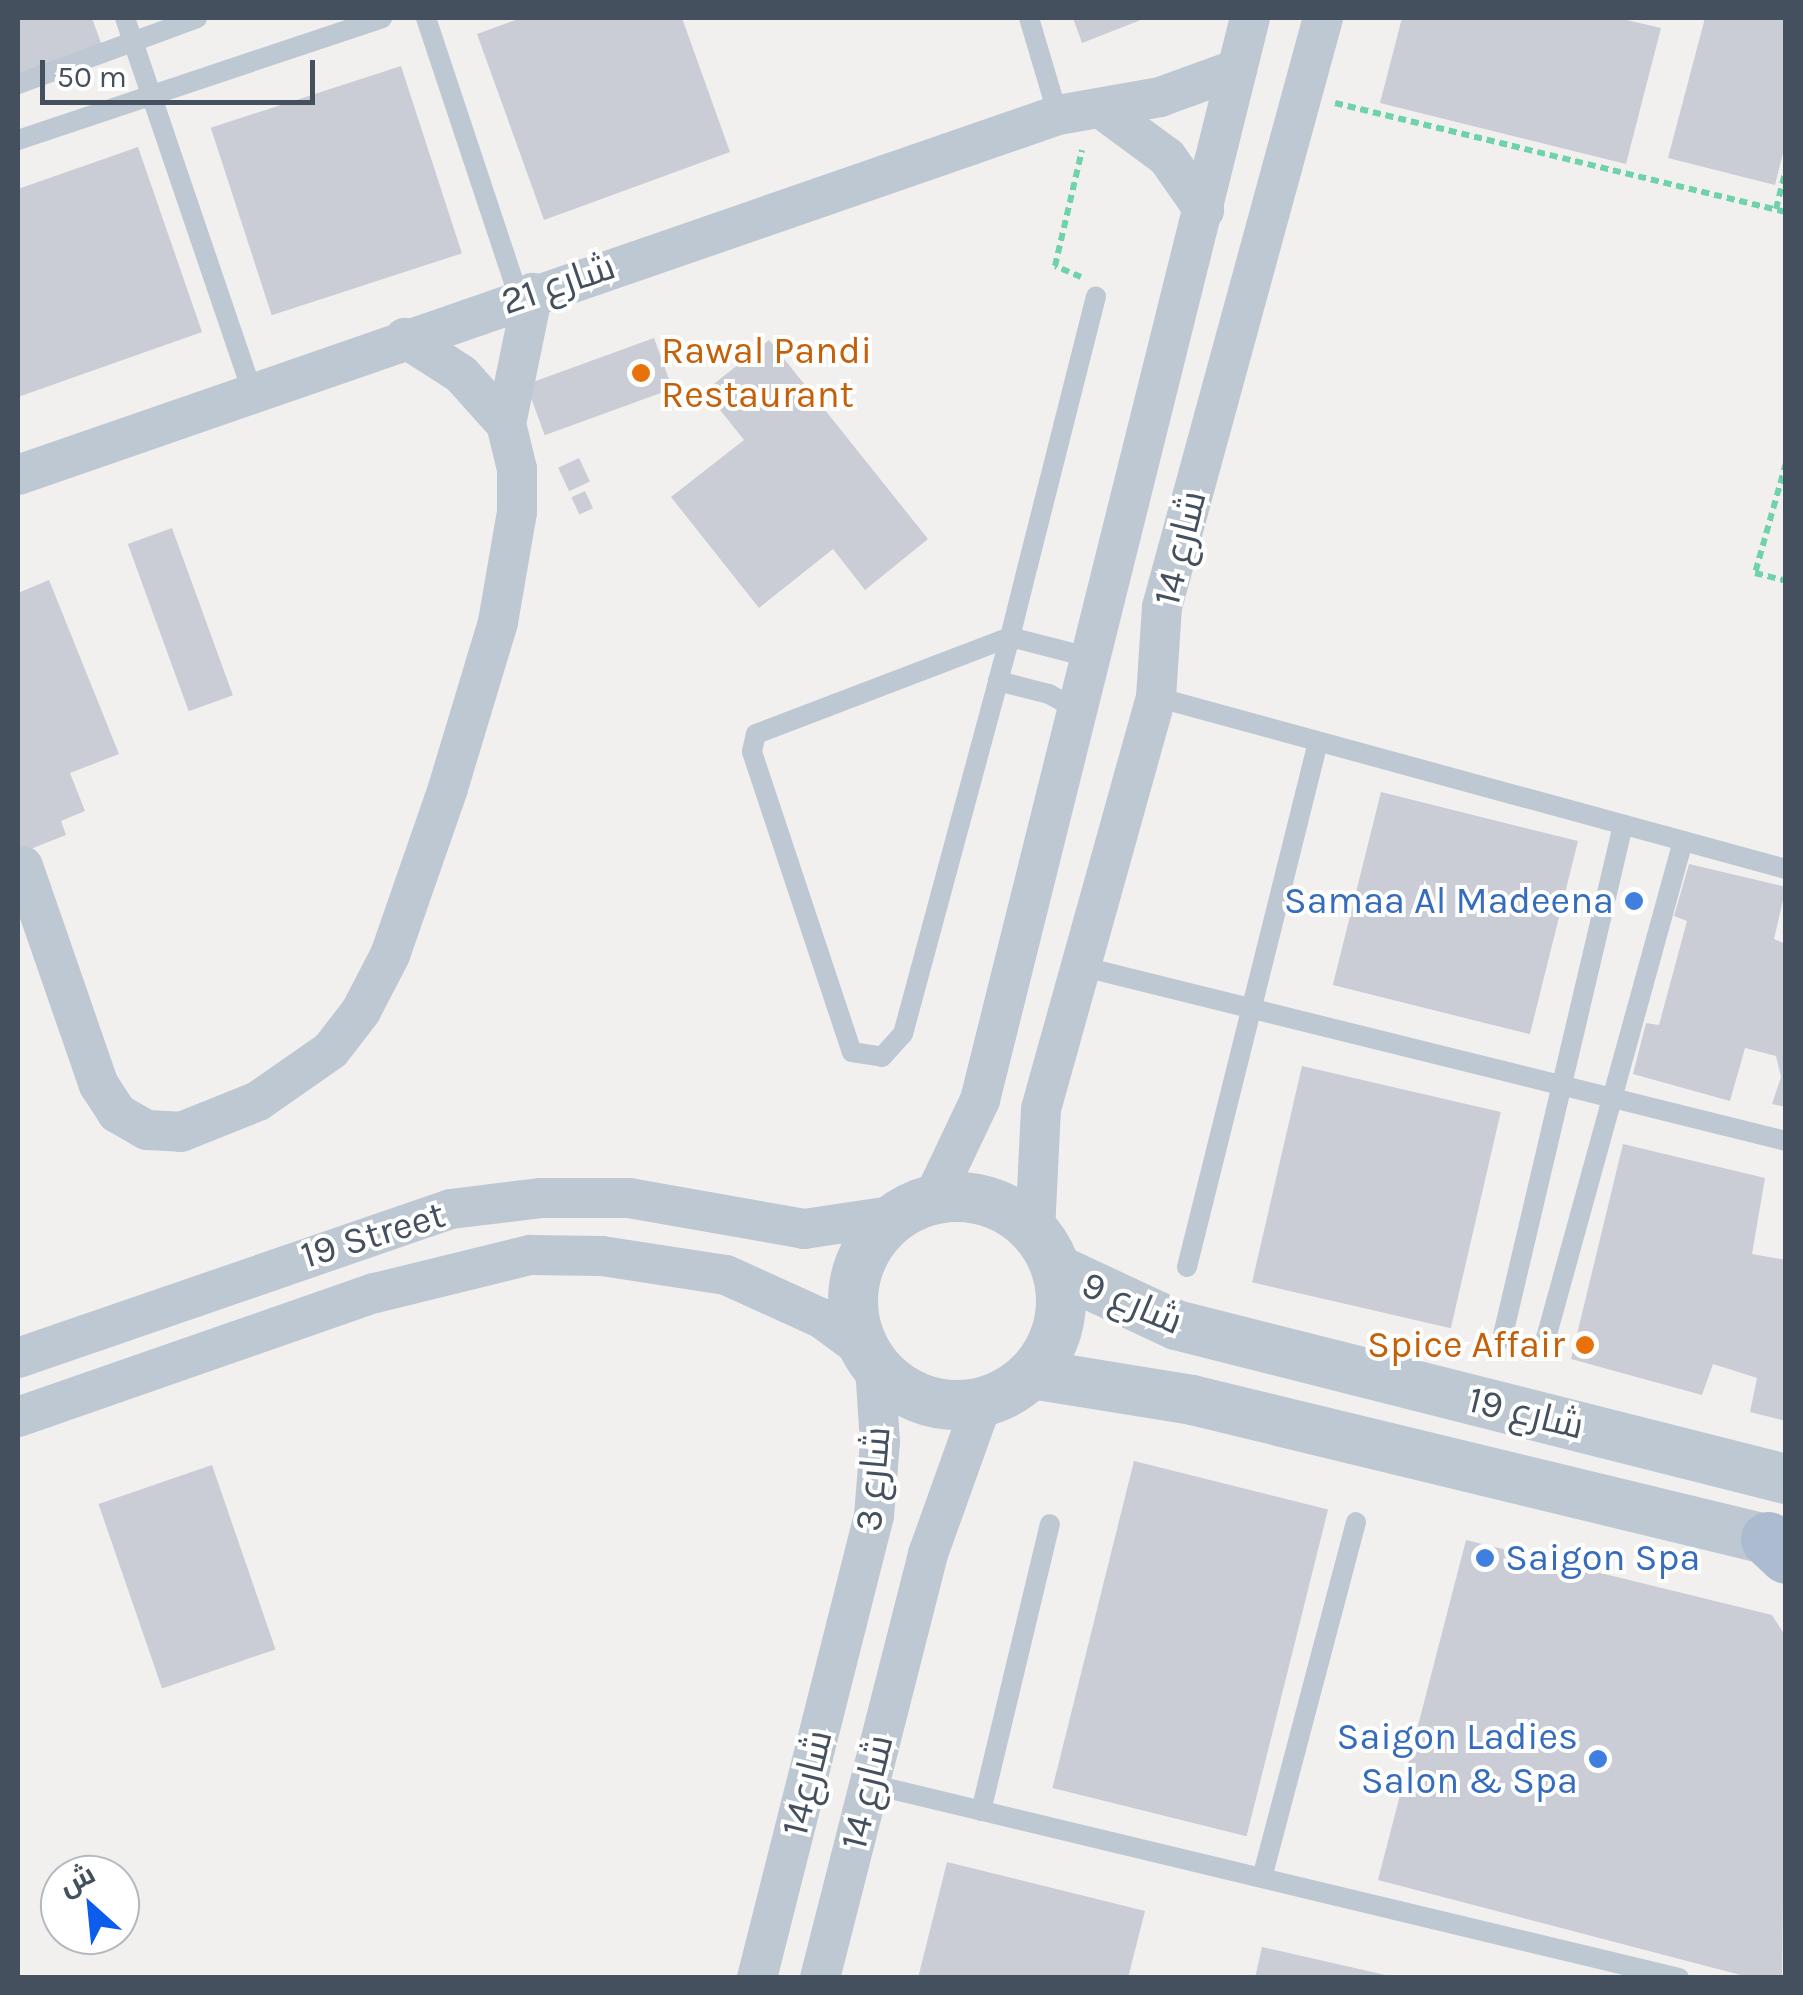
<!DOCTYPE html>
<meta charset="utf-8">
<style>
body{margin:0}
#map{position:relative;width:1803px;height:1995px;overflow:hidden;background:#f2efef;font-family:Karla,Cairo,sans-serif}
div>[style]{position:absolute}
.building>*{inset:0;background:#cacdd5;transform-origin:0 0}
.path>*{height:6px;margin-top:-3px;transform-origin:0;background:repeating-linear-gradient(90deg,#6fd3aa 0 8px,transparent 0 13px)}
.service>*{height:20px;margin:-10px;padding:0 10px;transform-origin:10px;border-radius:10px;background:#bec8d2}
.minor>*{height:40px;margin:-20px;padding:0 20px;transform-origin:20px;border-radius:20px;background:#bec8d2}
.tertiary>*{height:50px;margin:-25px;padding:0 25px;transform-origin:25px;border-radius:25px;background:#bec8d2}
.tertiary>.ring{margin:-25px;padding:0;box-sizing:content-box;background:none;border:50px solid #bec8d2;border-radius:50%}
.primary>*{height:55px;margin:-27.5px;padding:0 27.5px;transform-origin:27.5px;border-radius:27.5px;background:#acbbd0}
.dots>*{width:28px;height:28px;translate:-50% -50%;box-sizing:border-box;border:5px solid #fff;border-radius:50%}
span{translate:-50% -50%;white-space:nowrap;text-align:center;line-height:1.15;-webkit-text-stroke:8px #fff;paint-order:stroke}
.street-label{font-size:38px;color:#45505e}
.food-label{font-size:38px;color:#c56008}
.left{translate:0 -50%;text-align:left}
.right{translate:-100% -50%;text-align:right}
.shop-label{font-size:38px;color:#366cbe}
.frame{position:absolute;inset:0;border:20px solid #45505e;pointer-events:none}
.north{position:absolute;left:40px;top:1855px;width:100px;height:100px;box-sizing:border-box;background:#fff;border:2px solid #b5b9bf;border-radius:50%;rotate:333deg;font-size:28px;font-weight:700;line-height:40px;text-align:center;color:#45505e}
.north::after{content:'';display:block;margin:auto;width:35px;height:45px;background:#0c5cee;clip-path:polygon(50% 0,100% 100%,50% 72%,0 100%)}
.scale{position:absolute;left:40px;top:60px;width:275px;height:45px;box-sizing:border-box;border:5px solid #45505e;border-top:0;padding-left:12px;font-size:30px;line-height:35px;white-space:nowrap;color:#45505e;-webkit-text-stroke:8px #fff;paint-order:stroke}
</style>
<div id="map">
<div class="building">
<div style="clip-path:polygon(18px 18px,92px 18px,102px 46px,18px 76px)"></div>
<div style="clip-path:polygon(521px 18px,682px 18px,730px 152px,544px 220px,477px 34px)"></div>
<div style="clip-path:polygon(1073px 18px,1146px 18px,1082px 43px)"></div>
<div style="clip-path:polygon(1402px 18px,1618px 18px,1661px 28px,1626px 164px,1380px 103px)"></div>
<div style="clip-path:polygon(1705px 18px,1786px 18px,1786px 141px,1775px 185px,1668px 158px)"></div>
<div style="left:401px;top:66px;width:197px;height:200px;rotate:72deg"></div>
<div style="clip-path:polygon(138px 147px,202px 332px,18px 397px,18px 189px)"></div>
<div style="left:654px;top:338px;width:54px;height:136px;rotate:70deg"></div>
<div style="clip-path:polygon(769px 340px,928px 539px,865px 590px,833px 549px,759px 608px,671px 497px,744px 440px,705px 391px)"></div>
<div style="left:579px;top:458px;width:26px;height:23px;rotate:65deg"></div>
<div style="left:585px;top:491px;width:19px;height:15px;rotate:65deg"></div>
<div style="left:172px;top:528px;width:178px;height:47px;rotate:70deg"></div>
<div style="clip-path:polygon(49px 580px,119px 754px,70px 773px,85px 811px,61px 821px,66px 835px,18px 854px,18px 593px)"></div>
<div style="left:1381px;top:792px;width:203px;height:199px;rotate:14deg"></div>
<div style="clip-path:polygon(1689px 864px,1786px 887px,1774px 939px,1786px 944px,1786px 1107px,1772px 1104px,1781px 1077px,1776px 1056px,1745px 1048px,1730px 1101px,1633px 1074px,1646px 1023px,1659px 1025px,1687px 921px,1674px 916px)"></div>
<div style="left:1302px;top:1066px;width:204px;height:222px;rotate:13deg"></div>
<div style="clip-path:polygon(1623px 1144px,1765px 1178px,1752px 1254px,1786px 1260px,1786px 1421px,1750px 1412px,1757px 1378px,1713px 1364px,1702px 1395px,1571px 1359px)"></div>
<div style="left:1134px;top:1461px;width:200px;height:337px;rotate:14deg"></div>
<div style="left:212px;top:1465px;width:195px;height:120px;rotate:71deg"></div>
<div style="clip-path:polygon(1466px 1540px,1772px 1615px,1786px 1637px,1782px 1978px,1752px 1978px,1378px 1880px)"></div>
<div style="clip-path:polygon(947px 1862px,1145px 1911px,1128px 1978px,918px 1978px)"></div>
<div style="clip-path:polygon(1262px 1947px,1390px 1976px,1390px 1978px,1255px 1978px)"></div>
</div>
<div class="path">
<div style="left:1335px;top:103px;width:464px;rotate:13.6deg"></div>
<div style="left:1776px;top:209px;width:41px;rotate:-76deg"></div>
<div style="left:1081px;top:277px;width:28px;rotate:-157deg"></div>
<div style="left:1055px;top:266px;width:119px;rotate:-76.9deg"></div>
<div style="left:1786px;top:463px;width:114px;rotate:105.7deg"></div>
<div style="left:1755px;top:573px;width:32px;rotate:14deg"></div>
</div>
<div class="service">
<div style="left:125px;top:18px;width:394px;rotate:71.2deg"></div>
<div style="left:426px;top:18px;width:294px;rotate:71.6deg"></div>
<div style="left:1029px;top:18px;width:101px;rotate:73.4deg"></div>
<div style="left:18px;top:84px;width:191px;rotate:-20.2deg"></div>
<div style="left:18px;top:140px;width:384px;rotate:-18.5deg"></div>
<div style="left:1092px;top:658px;width:85px;rotate:-165.6deg"></div>
<div style="left:1010px;top:637px;width:272px;rotate:159.1deg"></div>
<div style="left:756px;top:734px;width:18px;rotate:103deg"></div>
<div style="left:752px;top:752px;width:316px;rotate:71.6deg"></div>
<div style="left:852px;top:1052px;width:30px;rotate:9deg"></div>
<div style="left:882px;top:1057px;width:31px;rotate:-48deg"></div>
<div style="left:903px;top:1034px;width:366px;rotate:-74.9deg"></div>
<div style="left:998px;top:681px;width:46px;rotate:-74.7deg"></div>
<div style="left:1010px;top:637px;width:74px;rotate:-76deg"></div>
<div style="left:1028px;top:565px;width:277px;rotate:-75.8deg"></div>
<div style="left:998px;top:681px;width:53px;rotate:14.3deg"></div>
<div style="left:1049px;top:694px;width:35px;rotate:29deg"></div>
<div style="left:1156px;top:697px;width:653px;rotate:15.27deg"></div>
<div style="left:1080px;top:966px;width:727px;rotate:13.92deg"></div>
<div style="left:1187px;top:1267px;width:541px;rotate:-75.99deg"></div>
<div style="left:1502px;top:1339px;width:528px;rotate:-76.75deg"></div>
<div style="left:1543px;top:1349px;width:527px;rotate:-74.59deg"></div>
<div style="left:870px;top:1784px;width:832px;rotate:13.49deg"></div>
<div style="left:981px;top:1811px;width:295px;rotate:-76.5deg"></div>
<div style="left:1263px;top:1874px;width:364px;rotate:-75.2deg"></div>
</div>
<div class="minor">
<div style="left:1103px;top:110px;width:79px;rotate:36.3deg"></div>
<div style="left:1167px;top:157px;width:65px;rotate:55.1deg"></div>
<div style="left:506px;top:424px;width:134px;rotate:-78.4deg"></div>
<div style="left:18px;top:475px;width:1101px;rotate:-19.09deg"></div>
<div style="left:1058px;top:115px;width:104px;rotate:-10deg"></div>
<div style="left:1160px;top:97px;width:82px;rotate:-20deg"></div>
<div style="left:23px;top:866px;width:232px;rotate:70.9deg"></div>
<div style="left:99px;top:1085px;width:33px;rotate:57deg"></div>
<div style="left:117px;top:1113px;width:34px;rotate:30deg"></div>
<div style="left:147px;top:1130px;width:34px;rotate:3deg"></div>
<div style="left:181px;top:1132px;width:83px;rotate:-21.9deg"></div>
<div style="left:258px;top:1101px;width:89px;rotate:-34.9deg"></div>
<div style="left:331px;top:1050px;width:49px;rotate:-52.4deg"></div>
<div style="left:361px;top:1011px;width:63px;rotate:-62.6deg"></div>
<div style="left:390px;top:955px;width:177px;rotate:-70.8deg"></div>
<div style="left:448px;top:788px;width:173px;rotate:-73.2deg"></div>
<div style="left:498px;top:622px;width:112px;rotate:-80.2deg"></div>
<div style="left:517px;top:512px;width:43px;rotate:-90deg"></div>
<div style="left:517px;top:469px;width:46px;rotate:-103.7deg"></div>
<div style="left:506px;top:424px;width:67px;rotate:-132deg"></div>
<div style="left:461px;top:374px;width:67px;rotate:-147.3deg"></div>
<div style="left:933px;top:1199px;width:110px;rotate:-64.6deg"></div>
<div style="left:980px;top:1100px;width:1115px;rotate:-75.99deg"></div>
<div style="left:1035px;top:1231px;width:122px;rotate:-87.2deg"></div>
<div style="left:1041px;top:1109px;width:428px;rotate:-74.4deg"></div>
<div style="left:1156px;top:697px;width:90px;rotate:-86.2deg"></div>
<div style="left:1162px;top:607px;width:611px;rotate:-74.71deg"></div>
<div style="left:18px;top:1358px;width:458px;rotate:-19deg"></div>
<div style="left:451px;top:1209px;width:90px;rotate:-7deg"></div>
<div style="left:540px;top:1198px;width:89px"></div>
<div style="left:629px;top:1198px;width:178px;rotate:10deg"></div>
<div style="left:804px;top:1229px;width:95px;rotate:-8.5deg"></div>
<div style="left:18px;top:1417px;width:378px;rotate:-19.2deg"></div>
<div style="left:375px;top:1293px;width:160px;rotate:-13.8deg"></div>
<div style="left:530px;top:1255px;width:72px;rotate:0.8deg"></div>
<div style="left:602px;top:1256px;width:125px;rotate:8.7deg"></div>
<div style="left:726px;top:1275px;width:104px;rotate:24.4deg"></div>
<div style="left:821px;top:1318px;width:52px;rotate:36.4deg"></div>
<div style="left:757px;top:1978px;width:477px;rotate:-75.8deg"></div>
<div style="left:874px;top:1516px;width:74px;rotate:-85.4deg"></div>
<div style="left:880px;top:1442px;width:75px;rotate:-93.8deg"></div>
<div style="left:820px;top:1978px;width:438px;rotate:-75.7deg"></div>
<div style="left:928px;top:1554px;width:160px;rotate:-70.3deg"></div>
</div>
<div class="tertiary">
<div class="ring" style="left:853px;top:1197px;width:158px;height:158px"></div>
<div style="left:1058px;top:1270px;width:130px;rotate:25deg"></div>
<div style="left:1176px;top:1325px;width:629px;rotate:14.17deg"></div>
<div style="left:1032px;top:1374px;width:162px;rotate:9.2deg"></div>
<div style="left:1192px;top:1400px;width:611px;rotate:13.63deg"></div>
</div>
<div class="primary">
<div style="left:1768px;top:1539px;width:25px;rotate:43deg"></div>
</div>
<div class="dots">
<div style="left:641px;top:373px;background:#e8710a"></div>
<div style="left:1634px;top:901px;background:#3f7fe0"></div>
<div style="left:1585px;top:1345px;background:#e8710a"></div>
<div style="left:1485px;top:1558px;background:#3f7fe0"></div>
<div style="left:1598px;top:1759px;background:#3f7fe0"></div>
</div>
<div class="street-label">
<span style="left:558px;top:284px;rotate:-19deg">شارع 21</span>
<span style="left:1180px;top:548px;rotate:-76deg">شارع 14</span>
<span style="left:373px;top:1235px;rotate:-17deg">19 Street</span>
<span style="left:1132px;top:1303px;rotate:23deg">شارع 9</span>
<span style="left:1526px;top:1413px;rotate:14deg">شارع 19</span>
<span style="left:873px;top:1479px;rotate:-85deg">شارع 3</span>
<span style="left:807px;top:1783px;rotate:-76deg">شارع14</span>
<span style="left:867px;top:1792px;rotate:-76deg">شارع 14</span>
</div>
<div class="food-label">
<span class="left" style="left:661px;top:373px">Rawal Pandi<br>Restaurant</span>
<span class="right" style="left:1565px;top:1345px">Spice Affair</span>
</div>
<div class="shop-label">
<span class="right" style="left:1614px;top:901px">Samaa Al Madeena</span>
<span class="left" style="left:1505px;top:1558px">Saigon Spa</span>
<span class="right" style="left:1578px;top:1759px">Saigon Ladies<br>Salon &amp; Spa</span>
</div>
<div class="frame"></div>
<div class="north">ش</div>
<div class="scale">50 m</div>
</div>
